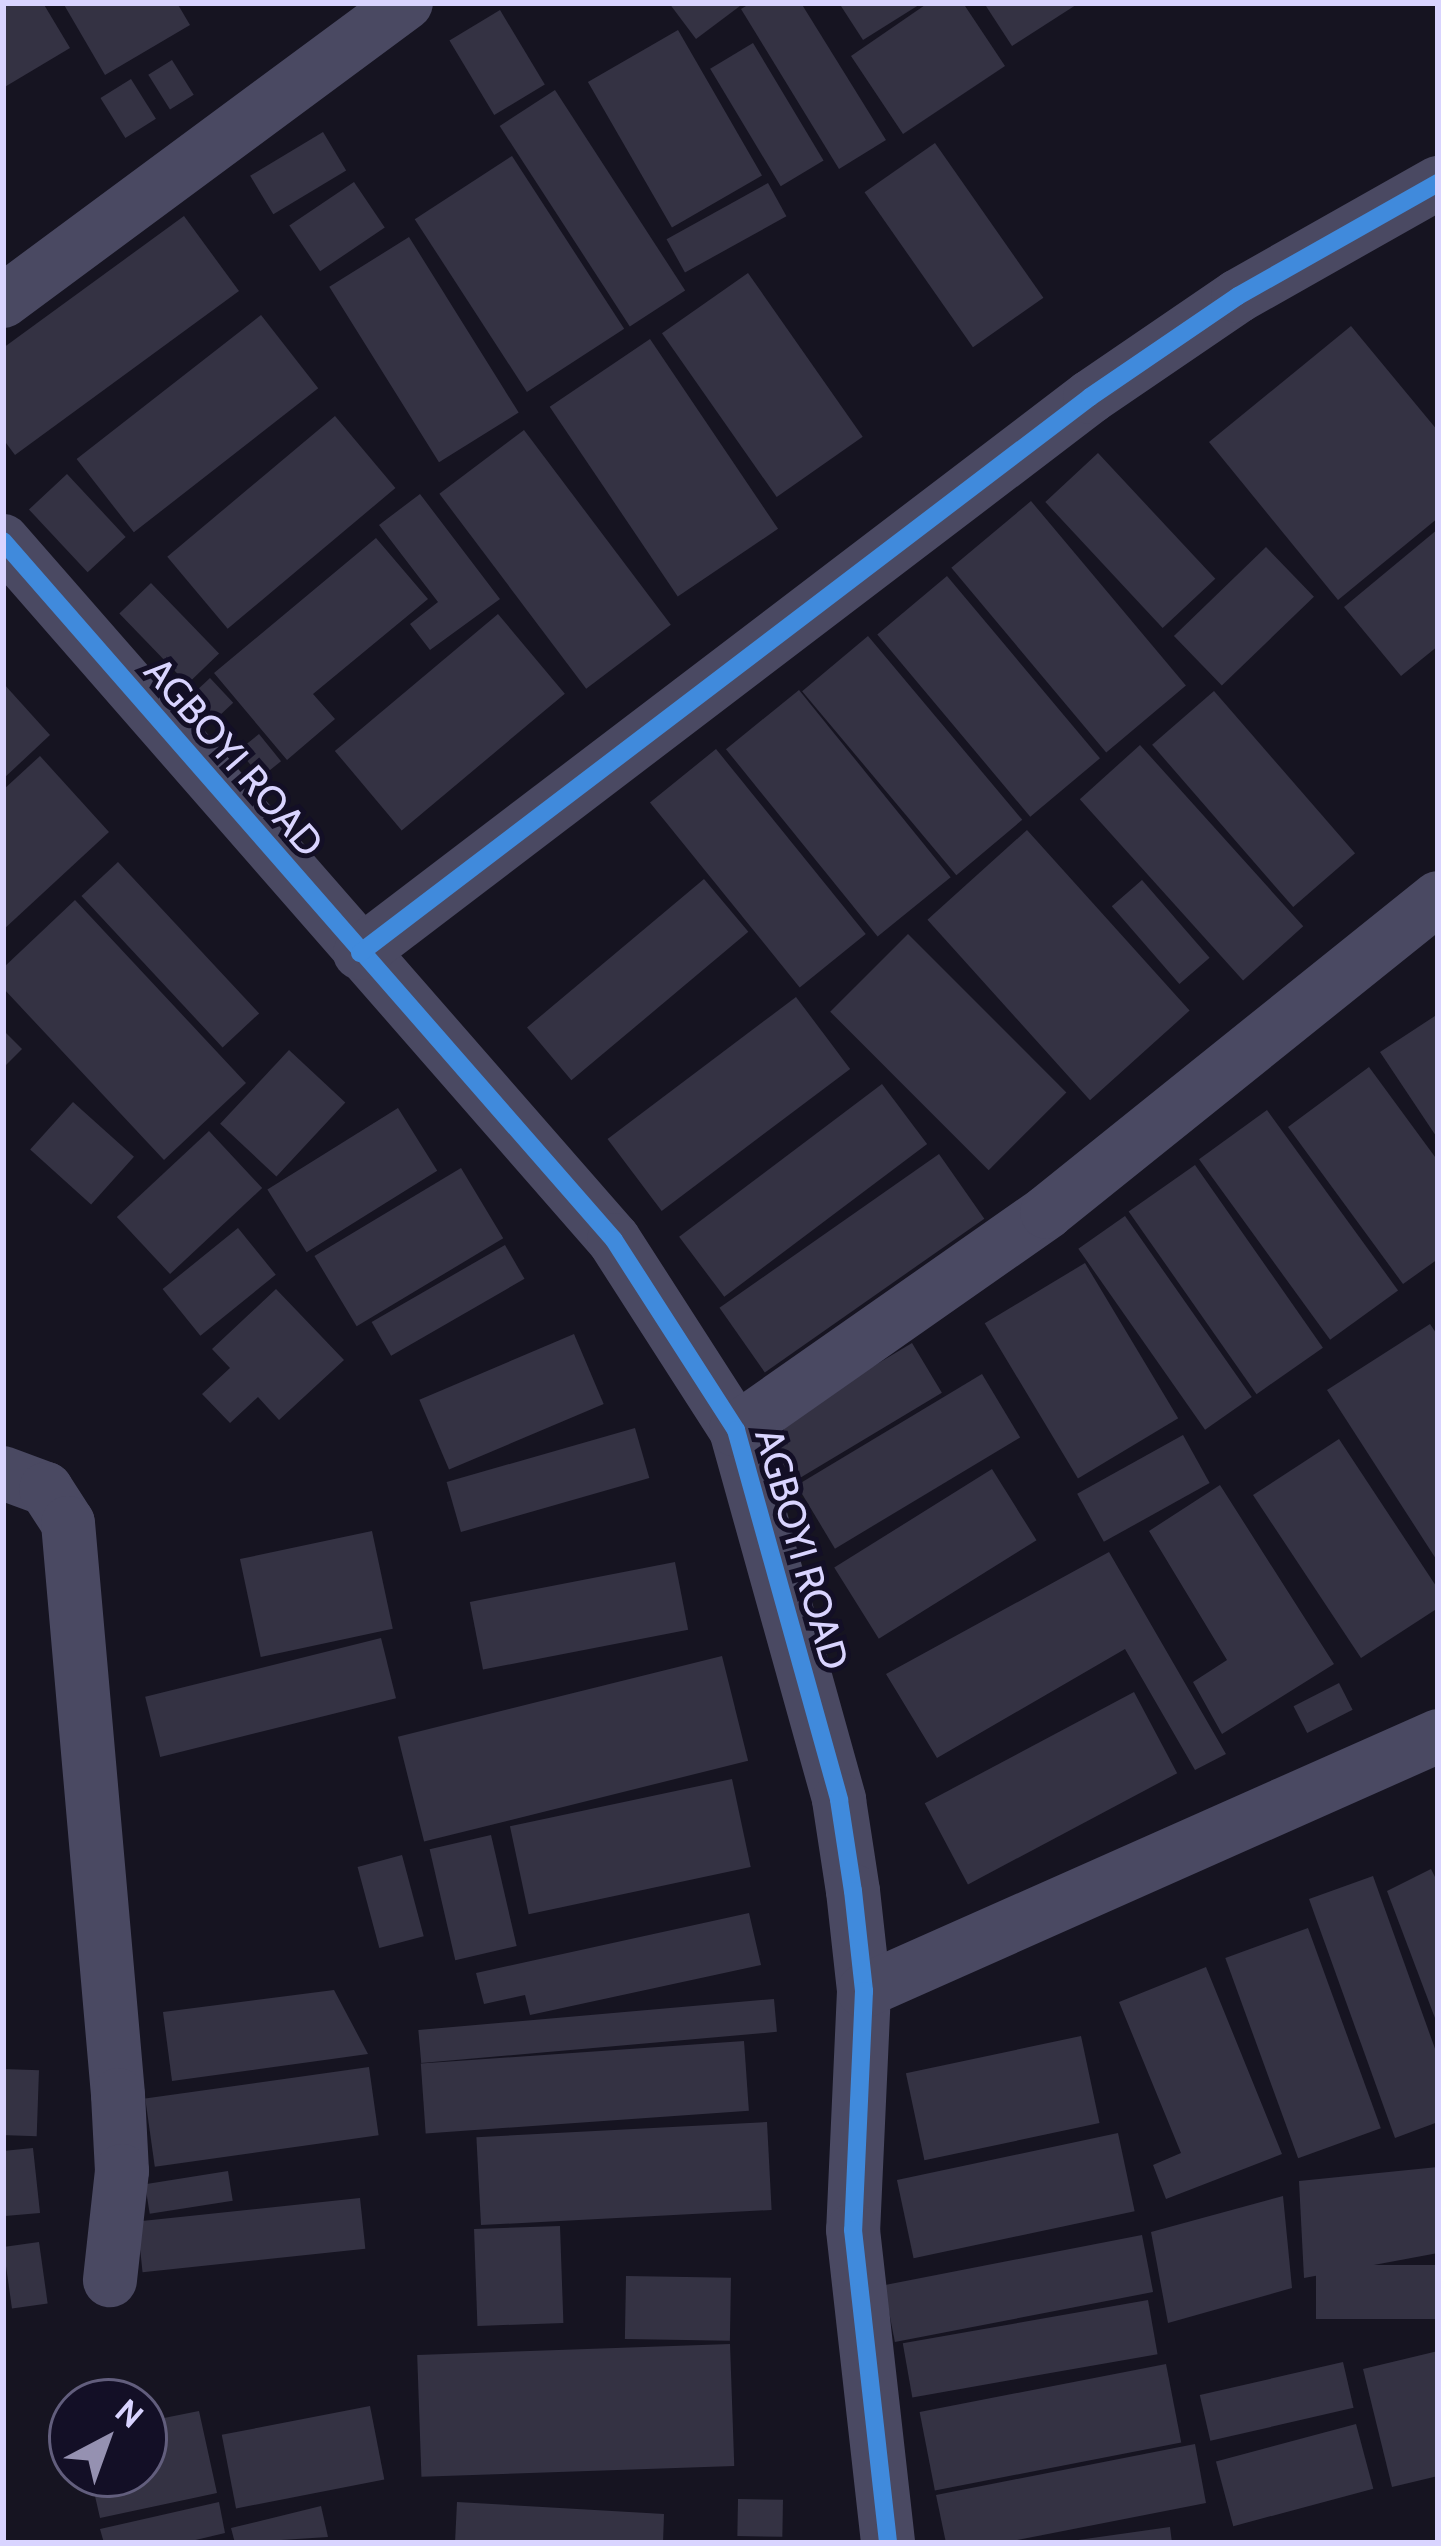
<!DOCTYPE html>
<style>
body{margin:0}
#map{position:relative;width:1441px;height:2546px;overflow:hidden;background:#161421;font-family:Cabin,sans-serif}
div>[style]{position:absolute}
.building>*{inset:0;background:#343243;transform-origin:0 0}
.minor>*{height:54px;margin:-27px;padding:0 27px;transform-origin:27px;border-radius:27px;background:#4a4962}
.cycleway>*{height:18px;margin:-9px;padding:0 9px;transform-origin:9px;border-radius:9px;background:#408adc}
span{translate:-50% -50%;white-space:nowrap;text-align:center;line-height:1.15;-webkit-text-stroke:10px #130f26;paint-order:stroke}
.street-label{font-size:39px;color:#d9d4ff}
.frame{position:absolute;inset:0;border:6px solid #d9d4ff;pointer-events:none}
.north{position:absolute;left:48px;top:2378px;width:120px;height:120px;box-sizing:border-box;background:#130f26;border:3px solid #625e7d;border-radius:50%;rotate:41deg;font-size:33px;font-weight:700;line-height:48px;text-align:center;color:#d9d4ff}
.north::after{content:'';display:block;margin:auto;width:42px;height:54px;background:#9591b1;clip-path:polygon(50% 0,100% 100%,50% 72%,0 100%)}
</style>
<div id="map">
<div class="building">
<div style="clip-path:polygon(3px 3px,43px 3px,70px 48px,3px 88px)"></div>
<div style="clip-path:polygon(63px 3px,177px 3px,190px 25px,105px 75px)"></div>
<div style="clip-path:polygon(669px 3px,744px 3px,696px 39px)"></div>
<div style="clip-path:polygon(751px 3px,801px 3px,886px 140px,839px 169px,741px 9px)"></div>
<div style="clip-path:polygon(839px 3px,922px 3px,863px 40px)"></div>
<div style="clip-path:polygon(928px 3px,963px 3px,1005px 66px,903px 134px,851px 56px)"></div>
<div style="clip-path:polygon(984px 3px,1079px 3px,1012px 46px)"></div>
<div style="left:500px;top:10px;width:87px;height:59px;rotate:59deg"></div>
<div style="left:678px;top:30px;width:168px;height:104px;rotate:60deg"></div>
<div style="left:753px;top:43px;width:137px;height:50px;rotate:59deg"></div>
<div style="left:172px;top:60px;width:41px;height:28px;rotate:58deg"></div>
<div style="left:131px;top:79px;width:47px;height:36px;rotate:58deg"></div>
<div style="left:555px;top:90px;width:239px;height:66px;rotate:57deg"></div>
<div style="left:323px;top:132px;width:45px;height:85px;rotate:59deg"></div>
<div style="left:935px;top:143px;width:189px;height:86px;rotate:55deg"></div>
<div style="left:512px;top:156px;width:206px;height:116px;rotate:57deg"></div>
<div style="left:354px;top:182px;width:55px;height:78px;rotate:56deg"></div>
<div style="left:768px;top:183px;width:38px;height:116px;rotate:61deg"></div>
<div style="clip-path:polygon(184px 216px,239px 291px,15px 455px,3px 439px,3px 348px)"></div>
<div style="left:409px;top:237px;width:207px;height:94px;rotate:58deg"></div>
<div style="left:748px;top:273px;width:200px;height:105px;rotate:55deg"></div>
<div style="left:261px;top:315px;width:93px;height:234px;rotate:52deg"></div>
<div style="clip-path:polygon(1351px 326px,1438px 431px,1438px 518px,1338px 600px,1209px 442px)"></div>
<div style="left:650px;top:339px;width:229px;height:121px;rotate:56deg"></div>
<div style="left:335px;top:416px;width:94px;height:219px;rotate:50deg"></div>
<div style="left:524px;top:430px;width:244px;height:106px;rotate:53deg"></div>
<div style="left:1098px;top:453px;width:172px;height:72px;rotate:47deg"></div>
<div style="left:67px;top:474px;width:86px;height:52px;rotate:47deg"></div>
<div style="clip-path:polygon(420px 494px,500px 599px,430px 650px,410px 624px,438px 602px,379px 525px)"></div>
<div style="left:1031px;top:501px;width:241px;height:104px;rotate:50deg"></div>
<div style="clip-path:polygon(1438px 529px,1438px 646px,1401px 676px,1344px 607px)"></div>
<div style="clip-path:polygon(376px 538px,428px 599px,313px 694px,335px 719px,287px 760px,214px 673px)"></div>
<div style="left:1266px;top:547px;width:69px;height:128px;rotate:46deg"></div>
<div style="left:947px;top:576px;width:238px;height:91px;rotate:50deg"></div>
<div style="left:151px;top:583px;width:98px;height:44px;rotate:46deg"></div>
<div style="left:498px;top:614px;width:104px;height:213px;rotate:50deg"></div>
<div style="left:868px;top:636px;width:240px;height:86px;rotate:50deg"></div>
<div style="left:210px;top:678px;width:34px;height:27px;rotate:47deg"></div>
<div style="clip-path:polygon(3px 683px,50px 735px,3px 779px)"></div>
<div style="left:799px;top:690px;width:241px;height:94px;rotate:51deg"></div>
<div style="left:1214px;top:691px;width:215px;height:82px;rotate:49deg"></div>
<div style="left:259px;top:734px;width:35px;height:26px;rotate:51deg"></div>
<div style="left:1140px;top:745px;width:244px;height:81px;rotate:48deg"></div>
<div style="left:716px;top:749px;width:238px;height:85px;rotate:51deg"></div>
<div style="clip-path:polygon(40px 756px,109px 832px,3px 930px,3px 790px)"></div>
<div style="left:1027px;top:830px;width:243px;height:134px;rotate:48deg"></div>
<div style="left:118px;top:862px;width:207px;height:50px;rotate:47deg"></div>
<div style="left:704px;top:879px;width:69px;height:231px;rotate:50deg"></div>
<div style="left:1142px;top:880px;width:103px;height:40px;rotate:49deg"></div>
<div style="clip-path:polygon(75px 900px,246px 1083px,164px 1160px,3px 988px,3px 968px)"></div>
<div style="left:908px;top:934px;width:224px;height:110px;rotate:45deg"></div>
<div style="left:796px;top:997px;width:90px;height:236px;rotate:53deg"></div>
<div style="clip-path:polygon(1438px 1014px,1438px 1139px,1380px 1052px)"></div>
<div style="clip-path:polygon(3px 1030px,22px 1049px,3px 1068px)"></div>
<div style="left:289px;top:1050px;width:77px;height:101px;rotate:43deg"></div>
<div style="clip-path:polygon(1369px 1067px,1438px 1161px,1438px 1259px,1403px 1284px,1288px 1127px)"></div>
<div style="left:882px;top:1084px;width:75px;height:254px;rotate:53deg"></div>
<div style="left:73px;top:1102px;width:82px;height:64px;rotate:42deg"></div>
<div style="left:398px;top:1108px;width:74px;height:154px;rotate:58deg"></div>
<div style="left:1267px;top:1110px;width:223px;height:84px;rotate:54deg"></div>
<div style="left:209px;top:1131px;width:78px;height:126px;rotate:47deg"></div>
<div style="left:939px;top:1154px;width:79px;height:268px;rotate:55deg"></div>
<div style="left:1195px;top:1165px;width:223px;height:81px;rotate:55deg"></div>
<div style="left:461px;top:1168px;width:82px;height:171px;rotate:59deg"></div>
<div style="left:1125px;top:1216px;width:221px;height:57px;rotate:55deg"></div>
<div style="left:238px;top:1228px;width:60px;height:97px;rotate:51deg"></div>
<div style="left:505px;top:1245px;width:39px;height:154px;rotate:60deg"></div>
<div style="left:1085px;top:1263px;width:181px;height:117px;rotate:59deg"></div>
<div style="clip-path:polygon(276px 1289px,344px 1360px,279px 1420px,258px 1397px,230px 1423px,202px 1394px,230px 1368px,212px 1349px)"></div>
<div style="clip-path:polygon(1430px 1324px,1438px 1336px,1438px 1562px,1327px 1390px)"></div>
<div style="left:574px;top:1334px;width:76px;height:168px;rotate:67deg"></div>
<div style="left:912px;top:1343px;width:58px;height:173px;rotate:59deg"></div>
<div style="left:982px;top:1374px;width:74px;height:216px;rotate:59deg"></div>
<div style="left:635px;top:1428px;width:52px;height:196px;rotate:74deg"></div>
<div style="left:1183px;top:1435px;width:55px;height:121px;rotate:61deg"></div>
<div style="clip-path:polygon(1339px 1439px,1438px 1589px,1438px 1608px,1361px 1658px,1253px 1495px)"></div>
<div style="left:992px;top:1469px;width:84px;height:186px;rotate:58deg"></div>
<div style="clip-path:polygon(1220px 1485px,1334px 1664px,1222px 1734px,1193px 1682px,1227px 1660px,1149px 1531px)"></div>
<div style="left:372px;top:1531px;width:100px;height:135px;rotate:78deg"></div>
<div style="clip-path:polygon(1109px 1552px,1226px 1754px,1195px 1770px,1125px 1649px,937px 1758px,886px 1674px)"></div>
<div style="left:675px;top:1562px;width:69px;height:209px;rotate:79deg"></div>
<div style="left:381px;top:1638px;width:62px;height:243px;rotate:76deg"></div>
<div style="left:722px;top:1656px;width:108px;height:334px;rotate:76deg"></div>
<div style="left:1339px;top:1683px;width:30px;height:51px;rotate:63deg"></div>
<div style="left:1134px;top:1692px;width:92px;height:237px;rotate:62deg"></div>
<div style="left:732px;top:1779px;width:90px;height:227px;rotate:78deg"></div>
<div style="left:491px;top:1835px;width:114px;height:63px;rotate:77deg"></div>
<div style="left:402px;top:1855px;width:84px;height:46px;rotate:75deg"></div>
<div style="clip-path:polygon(1431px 1869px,1438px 1883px,1438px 2026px,1387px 1891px)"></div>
<div style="clip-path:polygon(1373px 1876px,1438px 2057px,1438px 2122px,1395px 2138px,1309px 1899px)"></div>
<div style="clip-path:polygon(749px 1913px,761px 1965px,530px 2015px,525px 1995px,484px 2004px,476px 1973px)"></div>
<div style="left:1308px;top:1928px;width:213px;height:88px;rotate:70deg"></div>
<div style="clip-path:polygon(1206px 1967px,1282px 2154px,1166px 2199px,1153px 2165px,1181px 2153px,1119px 2002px)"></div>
<div style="clip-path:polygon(334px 1990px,368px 2054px,172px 2081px,163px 2012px)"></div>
<div style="left:774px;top:1999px;width:33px;height:357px;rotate:85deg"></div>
<div style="left:1081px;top:2036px;width:89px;height:179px;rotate:78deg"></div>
<div style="left:744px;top:2041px;width:70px;height:324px;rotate:86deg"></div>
<div style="left:369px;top:2067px;width:69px;height:226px;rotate:82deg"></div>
<div style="left:3px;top:2069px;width:36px;height:66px;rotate:2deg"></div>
<div style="left:767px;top:2122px;width:88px;height:291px;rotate:87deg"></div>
<div style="left:1118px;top:2133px;width:80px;height:226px;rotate:78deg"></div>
<div style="clip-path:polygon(33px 2148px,40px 2213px,5px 2216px,3px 2151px)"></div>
<div style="clip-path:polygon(1438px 2167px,1438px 2253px,1304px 2278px,1299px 2181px)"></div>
<div style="left:228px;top:2171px;width:30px;height:84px;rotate:81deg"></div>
<div style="clip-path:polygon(1283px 2196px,1292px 2288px,1168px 2323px,1151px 2232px)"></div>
<div style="left:360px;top:2198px;width:51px;height:224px;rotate:84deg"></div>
<div style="left:560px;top:2226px;width:97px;height:86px;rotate:88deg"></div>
<div style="left:1142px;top:2235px;width:58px;height:263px;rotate:79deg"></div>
<div style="left:39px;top:2242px;width:62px;height:36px;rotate:82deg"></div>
<div style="left:1438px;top:2265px;width:54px;height:122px;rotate:90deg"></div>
<div style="left:626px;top:2276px;width:105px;height:63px;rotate:1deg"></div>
<div style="left:1148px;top:2300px;width:55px;height:249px;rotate:80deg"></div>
<div style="left:730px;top:2344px;width:122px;height:313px;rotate:88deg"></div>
<div style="clip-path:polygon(1438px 2351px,1438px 2476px,1392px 2487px,1363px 2369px)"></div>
<div style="left:1343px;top:2362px;width:47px;height:147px;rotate:77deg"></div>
<div style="left:1166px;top:2364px;width:80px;height:251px;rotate:79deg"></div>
<div style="left:370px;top:2406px;width:75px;height:151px;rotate:79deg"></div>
<div style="clip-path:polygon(199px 2411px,217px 2493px,100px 2518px,90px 2474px,144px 2474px,144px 2422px)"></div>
<div style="left:1356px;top:2424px;width:67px;height:145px;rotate:75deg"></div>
<div style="clip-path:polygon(1195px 2444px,1206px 2503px,1002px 2543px,946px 2543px,936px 2495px)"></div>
<div style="left:738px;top:2499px;width:45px;height:37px;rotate:1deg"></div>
<div style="clip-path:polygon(219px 2502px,225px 2533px,183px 2543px,104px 2543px,100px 2529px)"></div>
<div style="clip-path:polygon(457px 2502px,664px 2514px,663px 2543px,455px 2543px)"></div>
<div style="clip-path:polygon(321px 2506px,328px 2537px,235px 2543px,231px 2528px)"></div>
<div style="clip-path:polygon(1170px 2527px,1172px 2543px,1079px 2543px,1078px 2540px)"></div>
</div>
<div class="minor">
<div style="left:3px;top:301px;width:501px;rotate:-36.48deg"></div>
<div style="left:3px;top:541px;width:928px;rotate:48.84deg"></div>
<div style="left:614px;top:1240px;width:226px;rotate:57.3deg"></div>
<div style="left:736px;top:1430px;width:384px;rotate:74.4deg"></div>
<div style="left:839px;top:1800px;width:92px;rotate:81.3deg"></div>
<div style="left:853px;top:1891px;width:101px;rotate:83.7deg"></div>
<div style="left:864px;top:1991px;width:239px;rotate:92.6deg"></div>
<div style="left:853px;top:2230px;width:315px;rotate:83.6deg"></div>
<div style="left:360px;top:953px;width:918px;rotate:-37.29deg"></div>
<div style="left:1090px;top:397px;width:179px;rotate:-34.3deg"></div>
<div style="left:1238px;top:296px;width:230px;rotate:-29.5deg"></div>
<div style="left:736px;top:1430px;width:380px;rotate:-35deg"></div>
<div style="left:1047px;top:1212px;width:501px;rotate:-38.77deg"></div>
<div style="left:3px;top:1473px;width:46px;rotate:20.4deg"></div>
<div style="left:46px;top:1489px;width:40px;rotate:57.1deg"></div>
<div style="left:68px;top:1523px;width:574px;rotate:85deg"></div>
<div style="left:118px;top:2095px;width:76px;rotate:87deg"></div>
<div style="left:122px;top:2171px;width:110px;rotate:96.3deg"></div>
<div style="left:864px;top:1991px;width:628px;rotate:-23.95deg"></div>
</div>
<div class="cycleway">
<div style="left:3px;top:541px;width:928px;rotate:48.84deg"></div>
<div style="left:614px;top:1240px;width:226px;rotate:57.3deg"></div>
<div style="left:736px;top:1430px;width:384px;rotate:74.4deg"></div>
<div style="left:839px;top:1800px;width:92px;rotate:81.3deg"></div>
<div style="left:853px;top:1891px;width:101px;rotate:83.7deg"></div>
<div style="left:864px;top:1991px;width:239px;rotate:92.6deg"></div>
<div style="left:853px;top:2230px;width:315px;rotate:83.6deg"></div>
<div style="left:360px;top:953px;width:918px;rotate:-37.29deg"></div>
<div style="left:1090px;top:397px;width:179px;rotate:-34.3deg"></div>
<div style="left:1238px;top:296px;width:230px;rotate:-29.5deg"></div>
</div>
<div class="street-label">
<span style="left:234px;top:757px;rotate:49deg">AGBOYI ROAD</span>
<span style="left:802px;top:1549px;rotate:74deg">AGBOYI ROAD</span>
</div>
<div class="frame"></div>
<div class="north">N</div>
</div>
